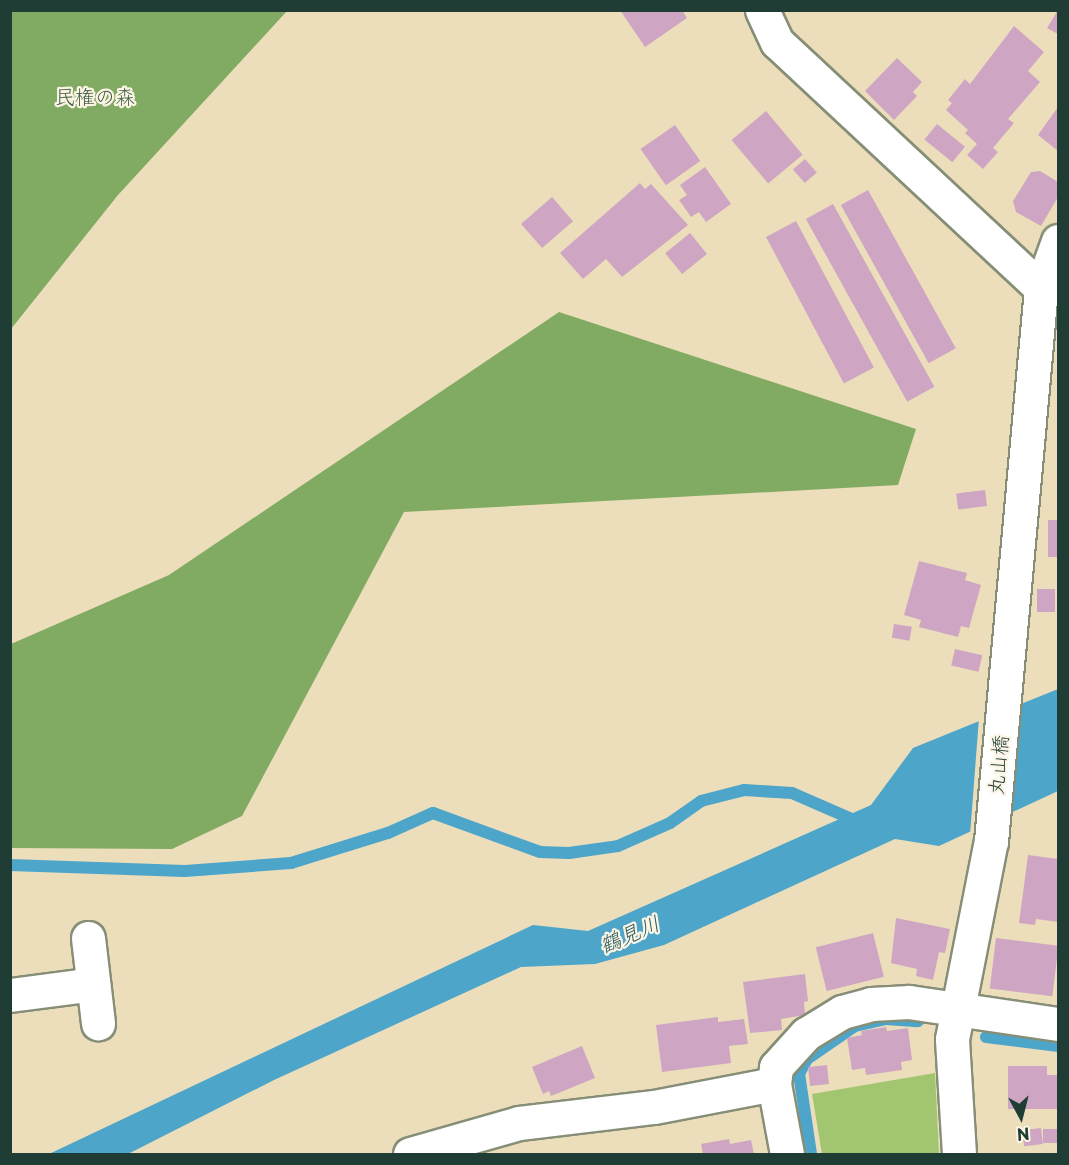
<!DOCTYPE html>
<meta charset="utf-8">
<style>
body{margin:0}
#map{position:relative;width:1069px;height:1165px;overflow:hidden;background:#ecdeba;font-family:"Playpen Sans","Klee One",sans-serif}
div>[style]{position:absolute}
.green>*{inset:0;background:#a2c670}
.forest>*{inset:0;background:#81ab62}
.water>*{inset:0;background:#4da5ca}
.pier>*{inset:0;background:#ecdeba}
.stream>*{height:12px;margin:-6px;padding:0 6px;transform-origin:6px;border-radius:6px;background:#4da5ca}
.building>*{inset:0;background:#cea6c3;transform-origin:0 0}
.roads{filter:drop-shadow(2px 0 #868e77) drop-shadow(-2px 0 #868e77) drop-shadow(0 2px #868e77) drop-shadow(0 -2px #868e77)}
.minor>*{height:33px;margin:-16.5px;padding:0 16.5px;transform-origin:16.5px;border-radius:16.5px;background:#fff}
span{translate:-50% -50%;white-space:nowrap;text-align:center;line-height:1.15;-webkit-text-stroke:4.5px #fcf5e5;paint-order:stroke}
.park-label{font-size:20px;color:#405f43}
.street-label{font-size:20px;color:#1f3d34}
.water-label{font-size:21px;color:#2d5c61;font-style:italic}
.frame{position:absolute;inset:0;border:12px solid #1f3d34;pointer-events:none}
.north{position:absolute;left:991px;top:1087px;width:60px;height:60px;-webkit-text-stroke:4px #fcf5e5;paint-order:stroke;rotate:173deg;font-size:16px;font-weight:700;line-height:24px;text-align:center;color:#1f3d34}
.north::after{content:'';display:block;margin:auto;width:21px;height:27px;background:#1f3d34;clip-path:polygon(50% 0,100% 100%,50% 72%,0 100%)}
</style>
<div id="map">
<div class="green">
<div style="clip-path:polygon(935px 1073px,939px 1154px,822px 1154px,812px 1094px)"></div>
</div>
<div class="forest">
<div style="clip-path:polygon(11px 10px,287px 11px,118px 195px,11px 329px)"></div>
<div style="clip-path:polygon(559px 312px,916px 429px,898px 485px,404px 512px,242px 816px,172px 849px,11px 848px,11px 644px,169px 575px)"></div>
</div>
<div class="water">
<div style="clip-path:polygon(1058px 689px,1058px 791px,939px 846px,895px 839px,664px 945px,595px 964px,521px 967px,274px 1080px,128px 1154px,49px 1154px,533px 925px,588px 931px,871px 805px,913px 748px)"></div>
</div>
<div class="pier">
<div style="clip-path:polygon(1021px 701px,1012px 815px,970px 835px,979px 718px)"></div>
</div>
<div class="stream">
<div style="left:10px;top:865px;width:175px;rotate:2deg"></div>
<div style="left:185px;top:871px;width:106px;rotate:-4.3deg"></div>
<div style="left:291px;top:863px;width:102px;rotate:-17.2deg"></div>
<div style="left:388px;top:833px;width:49px;rotate:-24deg"></div>
<div style="left:433px;top:813px;width:114px;rotate:20deg"></div>
<div style="left:540px;top:852px;width:29px;rotate:2deg"></div>
<div style="left:569px;top:853px;width:49px;rotate:-8.1deg"></div>
<div style="left:618px;top:846px;width:57px;rotate:-23.9deg"></div>
<div style="left:670px;top:823px;width:38px;rotate:-35deg"></div>
<div style="left:701px;top:801px;width:44px;rotate:-14.3deg"></div>
<div style="left:744px;top:790px;width:48px;rotate:3.6deg"></div>
<div style="left:792px;top:793px;width:75px;rotate:23.5deg"></div>
<div style="left:986px;top:1037px;width:73px;rotate:7.1deg"></div>
<div style="left:811px;top:1154px;width:81px;rotate:-98.5deg"></div>
<div style="left:799px;top:1074px;width:17px;rotate:-62deg"></div>
<div style="left:807px;top:1059px;width:58px;rotate:-34.5deg"></div>
<div style="left:855px;top:1026px;width:32px;rotate:-13deg"></div>
<div style="left:886px;top:1019px;width:32px;rotate:4deg"></div>
</div>
<div class="building">
<div style="clip-path:polygon(620px 10px,682px 10px,687px 18px,645px 47px)"></div>
<div style="clip-path:polygon(1058px 10px,1058px 34px,1047px 28px)"></div>
<div style="clip-path:polygon(1014px 26px,1044px 52px,1028px 71px,1040px 82px,1008px 119px,1014px 123px,993px 148px,998px 152px,983px 169px,967px 155px,977px 144px,965px 133px,968px 130px,946px 110px,952px 103px,948px 100px,965px 79px,970px 84px)"></div>
<div style="clip-path:polygon(897px 58px,922px 82px,913px 92px,917px 96px,894px 120px,865px 91px)"></div>
<div style="clip-path:polygon(1058px 107px,1058px 151px,1038px 135px)"></div>
<div style="left:766px;top:111px;width:57px;height:45px;rotate:50deg"></div>
<div style="left:937px;top:124px;width:36px;height:20px;rotate:39deg"></div>
<div style="left:675px;top:125px;width:44px;height:42px;rotate:55deg"></div>
<div style="left:805px;top:159px;width:18px;height:16px;rotate:49deg"></div>
<div style="clip-path:polygon(705px 167px,731px 204px,706px 222px,699px 212px,691px 217px,679px 200px,687px 195px,680px 185px)"></div>
<div style="clip-path:polygon(1040px 171px,1058px 182px,1058px 197px,1041px 226px,1016px 212px,1013px 201px,1031px 172px)"></div>
<div style="clip-path:polygon(640px 183px,645px 189px,651px 184px,688px 225px,622px 277px,606px 259px,583px 279px,560px 253px)"></div>
<div style="left:868px;top:190px;width:181px;height:31px;rotate:61deg"></div>
<div style="left:552px;top:197px;width:32px;height:41px;rotate:49deg"></div>
<div style="left:833px;top:204px;width:209px;height:31px;rotate:61deg"></div>
<div style="left:796px;top:221px;width:166px;height:34px;rotate:62deg"></div>
<div style="left:690px;top:233px;width:27px;height:32px;rotate:51deg"></div>
<div style="left:985px;top:490px;width:16px;height:29px;rotate:83deg"></div>
<div style="left:1048px;top:520px;width:10px;height:37px"></div>
<div style="clip-path:polygon(919px 561px,967px 573px,965px 580px,981px 585px,969px 628px,961px 626px,958px 637px,919px 627px,921px 620px,904px 615px)"></div>
<div style="left:1037px;top:589px;width:18px;height:23px"></div>
<div style="left:894px;top:624px;width:18px;height:14px;rotate:9deg"></div>
<div style="left:955px;top:649px;width:28px;height:17px;rotate:13deg"></div>
<div style="clip-path:polygon(1028px 855px,1058px 859px,1058px 922px,1036px 919px,1035px 925px,1019px 923px)"></div>
<div style="clip-path:polygon(896px 918px,950px 929px,945px 953px,939px 952px,933px 980px,916px 976px,917px 969px,891px 963px)"></div>
<div style="left:873px;top:933px;width:45px;height:59px;rotate:76deg"></div>
<div style="left:996px;top:938px;width:63px;height:51px;rotate:7deg"></div>
<div style="clip-path:polygon(805px 974px,808px 1001px,804px 1002px,805px 1015px,781px 1019px,782px 1030px,750px 1033px,743px 982px)"></div>
<div style="clip-path:polygon(718px 1017px,718px 1022px,744px 1019px,748px 1044px,729px 1046px,731px 1063px,662px 1072px,656px 1025px)"></div>
<div style="clip-path:polygon(886px 1027px,887px 1031px,908px 1028px,912px 1060px,901px 1062px,902px 1070px,866px 1075px,865px 1068px,852px 1070px,847px 1038px,862px 1035px,861px 1031px)"></div>
<div style="clip-path:polygon(582px 1046px,595px 1078px,551px 1096px,549px 1091px,543px 1094px,532px 1067px)"></div>
<div style="left:827px;top:1065px;width:19px;height:19px;rotate:84deg"></div>
<div style="clip-path:polygon(1008px 1066px,1047px 1066px,1047px 1075px,1058px 1075px,1058px 1109px,1008px 1109px)"></div>
<div style="left:1041px;top:1128px;width:16px;height:19px;rotate:83deg"></div>
<div style="left:1058px;top:1129px;width:14px;height:15px;rotate:90deg"></div>
<div style="clip-path:polygon(729px 1139px,730px 1144px,751px 1140px,754px 1154px,703px 1154px,701px 1144px)"></div>
</div>
<div class="roads">
<div class="minor">
<div style="left:762px;top:10px;width:35px;rotate:65deg"></div>
<div style="left:777px;top:42px;width:361px;rotate:43deg"></div>
<div style="left:88px;top:938px;width:86px;rotate:83.3deg"></div>
<div style="left:10px;top:995px;width:84px;rotate:-7.5deg"></div>
<div style="left:410px;top:1154px;width:113px;rotate:-15.9deg"></div>
<div style="left:519px;top:1123px;width:136px;rotate:-6.8deg"></div>
<div style="left:654px;top:1107px;width:122px;rotate:-10.9deg"></div>
<div style="left:787px;top:1154px;width:71px;rotate:-100.5deg"></div>
<div style="left:774px;top:1084px;width:17px;rotate:-83deg"></div>
<div style="left:776px;top:1067px;width:45px;rotate:-47.7deg"></div>
<div style="left:806px;top:1034px;width:42px;rotate:-31.4deg"></div>
<div style="left:842px;top:1012px;width:30px;rotate:-15deg"></div>
<div style="left:871px;top:1004px;width:38px;rotate:-3deg"></div>
<div style="left:909px;top:1002px;width:151px;rotate:8.4deg"></div>
<div style="left:959px;top:1154px;width:115px;rotate:-93.5deg"></div>
<div style="left:952px;top:1039px;width:202px;rotate:-78.9deg"></div>
<div style="left:991px;top:841px;width:555px;rotate:-84.83deg"></div>
<div style="left:1041px;top:288px;width:50px;rotate:-70.1deg"></div>
</div>
</div>
<div class="park-label">
<span style="left:95px;top:96px">民権の森</span>
</div>
<div class="street-label">
<span style="left:998px;top:765px;rotate:-85deg">丸山橋</span>
</div>
<div class="water-label">
<span style="left:629px;top:933px;rotate:-23deg">鶴見川</span>
</div>
<div class="frame"></div>
<div class="north">N</div>
</div>
